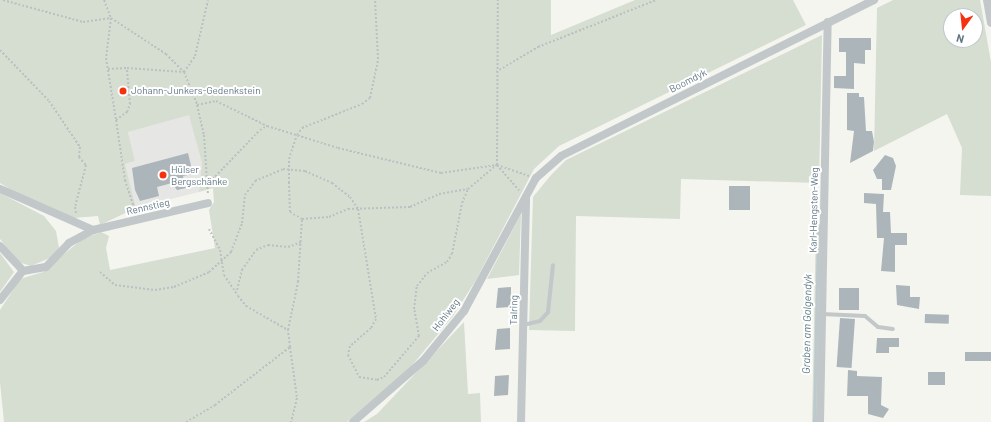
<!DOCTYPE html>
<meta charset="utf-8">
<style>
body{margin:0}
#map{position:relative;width:991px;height:422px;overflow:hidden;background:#f5f5f0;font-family:Barlow,sans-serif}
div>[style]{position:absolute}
.built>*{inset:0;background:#e6e6e4}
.green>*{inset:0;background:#d6ddd1}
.stream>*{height:3px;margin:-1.5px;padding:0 1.5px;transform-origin:1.5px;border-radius:1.5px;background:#bccace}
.building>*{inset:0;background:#acb6ba;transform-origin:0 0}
.path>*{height:2px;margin-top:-1px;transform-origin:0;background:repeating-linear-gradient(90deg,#bdc0c2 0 2px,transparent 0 4px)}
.lane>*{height:4px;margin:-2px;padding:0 2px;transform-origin:2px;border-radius:2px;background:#c2c7ca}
.street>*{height:8px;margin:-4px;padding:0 4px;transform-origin:4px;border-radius:4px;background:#c2c7ca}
.dots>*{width:11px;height:11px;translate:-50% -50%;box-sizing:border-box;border:2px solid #fff;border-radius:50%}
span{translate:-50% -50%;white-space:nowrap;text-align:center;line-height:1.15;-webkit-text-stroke:4px #fff;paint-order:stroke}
.street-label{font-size:10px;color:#617885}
.poi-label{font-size:10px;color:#617885}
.left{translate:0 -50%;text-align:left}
.water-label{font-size:11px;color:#5c7b83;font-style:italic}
.north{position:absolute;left:943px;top:8px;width:40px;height:40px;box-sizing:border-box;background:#fff;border:1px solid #c0c9ce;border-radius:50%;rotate:195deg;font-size:11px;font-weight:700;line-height:16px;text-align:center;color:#617885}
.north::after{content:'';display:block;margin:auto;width:14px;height:18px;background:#f53110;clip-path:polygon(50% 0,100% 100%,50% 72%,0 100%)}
</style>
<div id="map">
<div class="built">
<div style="clip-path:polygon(190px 114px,202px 163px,199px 192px,136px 208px,125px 164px,135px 161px,128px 132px)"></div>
</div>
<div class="green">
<div style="clip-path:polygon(0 0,551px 0,551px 35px,635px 0,793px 0,806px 25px,559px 146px,534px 169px,476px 280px,453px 316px,409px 369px,347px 422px,4px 422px,0 382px,0 310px,20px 279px,43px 272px,81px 240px,101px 232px,109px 236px,106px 248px,110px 270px,215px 248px,209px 210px,214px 202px,213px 188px,199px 192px,202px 163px,189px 115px,128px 132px,135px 161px,125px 164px,136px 208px,100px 225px,98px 216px,74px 218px,26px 199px,0 183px)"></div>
<div style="clip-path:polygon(evenodd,893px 0,980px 0,991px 62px,991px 196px,960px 195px,962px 148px,947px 114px,874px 151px,877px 8px,893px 0,951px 16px,975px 16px,975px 40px,951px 40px,951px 16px)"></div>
<div style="clip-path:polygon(822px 35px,819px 183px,681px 179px,680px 219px,576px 216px,575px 331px,529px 330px,533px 197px,551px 175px,566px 160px)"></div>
<div style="clip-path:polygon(0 193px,44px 216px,56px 231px,59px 248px,52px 257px,31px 266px,18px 262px,0 239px)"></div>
<div style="clip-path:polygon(521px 214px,519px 275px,487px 279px)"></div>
<div style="clip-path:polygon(816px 223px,820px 224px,817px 422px,812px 422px)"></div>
<div style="clip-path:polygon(0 253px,14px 272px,0 292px)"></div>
<div style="clip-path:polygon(464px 322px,468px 394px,480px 393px,481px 422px,364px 422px,377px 414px)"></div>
</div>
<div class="stream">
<div style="left:814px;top:422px;width:196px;rotate:-88.8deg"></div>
</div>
<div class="building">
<div style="clip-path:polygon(839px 38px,871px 38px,871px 50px,865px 50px,865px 64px,854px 63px,854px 89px,834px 88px,834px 76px,846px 76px,846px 52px,839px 52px)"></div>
<div style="clip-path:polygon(847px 93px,859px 93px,859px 97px,864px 97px,866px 131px,872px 131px,874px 142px,873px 151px,850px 163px,854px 131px,847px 130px)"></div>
<div style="clip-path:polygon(188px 153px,193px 174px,183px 176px,186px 188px,177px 190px,172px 183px,157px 187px,159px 196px,140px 201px,135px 190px,132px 168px)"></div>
<div style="clip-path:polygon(885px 155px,893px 158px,896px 166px,891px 190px,882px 190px,882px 179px,877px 179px,873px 170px)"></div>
<div style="left:729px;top:186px;width:21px;height:24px"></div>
<div style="clip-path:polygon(864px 193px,884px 194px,883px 212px,890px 212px,891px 233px,907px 233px,907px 245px,895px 245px,895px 272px,881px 271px,884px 238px,877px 238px,876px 204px,864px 203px)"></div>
<div style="clip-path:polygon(896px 285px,910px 286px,910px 297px,920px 297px,919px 309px,897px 305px)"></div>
<div style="clip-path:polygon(511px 287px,511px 307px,496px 308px,498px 288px)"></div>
<div style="left:839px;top:288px;width:20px;height:22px"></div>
<div style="left:925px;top:314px;width:24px;height:9px;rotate:2deg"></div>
<div style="left:840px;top:318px;width:15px;height:49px;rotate:4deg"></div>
<div style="clip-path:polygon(510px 328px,510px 349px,495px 350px,497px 329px)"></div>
<div style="clip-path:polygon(877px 338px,899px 338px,899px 347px,889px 347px,889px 353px,876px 353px)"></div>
<div style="left:991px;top:352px;width:9px;height:26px;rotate:90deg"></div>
<div style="clip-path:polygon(848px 370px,857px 371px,857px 376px,882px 377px,881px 405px,889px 409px,883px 418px,868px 414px,868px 396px,847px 396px)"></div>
<div style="left:928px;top:372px;width:17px;height:13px"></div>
<div style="clip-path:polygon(509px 375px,508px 395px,494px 396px,495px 376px)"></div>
</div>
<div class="path">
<div style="left:3px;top:0;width:83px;rotate:15.4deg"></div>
<div style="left:83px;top:22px;width:28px;rotate:-8deg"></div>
<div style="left:111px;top:18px;width:66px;rotate:33.2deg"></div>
<div style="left:166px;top:54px;width:25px;rotate:45deg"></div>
<div style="left:184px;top:72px;width:35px;rotate:68deg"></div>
<div style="left:197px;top:105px;width:31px;rotate:77deg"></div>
<div style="left:204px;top:135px;width:60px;rotate:86.2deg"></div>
<div style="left:104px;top:0;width:19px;rotate:69deg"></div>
<div style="left:111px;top:18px;width:40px;rotate:97.1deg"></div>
<div style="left:106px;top:58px;width:63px;rotate:80.8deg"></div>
<div style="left:116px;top:120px;width:61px;rotate:81.5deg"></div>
<div style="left:125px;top:180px;width:33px;rotate:72deg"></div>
<div style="left:0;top:50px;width:71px;rotate:46.1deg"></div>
<div style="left:49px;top:101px;width:55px;rotate:56deg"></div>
<div style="left:80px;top:147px;width:10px;rotate:96deg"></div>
<div style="left:79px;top:157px;width:11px;rotate:49deg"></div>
<div style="left:86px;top:165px;width:43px;rotate:104.7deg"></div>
<div style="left:75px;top:207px;width:6px;rotate:81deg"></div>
<div style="left:108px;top:69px;width:19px;rotate:-3deg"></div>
<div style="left:184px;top:72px;width:19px;rotate:-55deg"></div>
<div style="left:195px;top:56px;width:57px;rotate:-76.9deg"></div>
<div style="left:496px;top:72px;width:49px;rotate:-30.8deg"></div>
<div style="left:538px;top:47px;width:127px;rotate:-21.7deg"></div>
<div style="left:197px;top:105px;width:19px;rotate:-12deg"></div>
<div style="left:216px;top:101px;width:57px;rotate:26.1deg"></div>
<div style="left:267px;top:126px;width:74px;rotate:17.2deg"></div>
<div style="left:338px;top:148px;width:106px;rotate:13.6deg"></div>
<div style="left:441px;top:173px;width:56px;rotate:-8.3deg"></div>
<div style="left:116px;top:120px;width:14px;rotate:-36deg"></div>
<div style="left:127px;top:112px;width:9px;rotate:-69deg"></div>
<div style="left:130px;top:104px;width:36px;rotate:-95deg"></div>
<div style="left:127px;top:68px;width:56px;rotate:4.1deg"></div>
<div style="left:497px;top:165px;width:165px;rotate:-89.7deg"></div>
<div style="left:497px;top:165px;width:35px;rotate:49deg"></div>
<div style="left:497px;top:165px;width:34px;rotate:19deg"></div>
<div style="left:207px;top:185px;width:76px;rotate:-46.1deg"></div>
<div style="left:260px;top:130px;width:8px;rotate:-30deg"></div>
<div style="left:302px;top:219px;width:14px;rotate:-150deg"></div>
<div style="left:290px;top:212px;width:29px;rotate:-92deg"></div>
<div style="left:289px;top:183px;width:24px;rotate:-90deg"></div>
<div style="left:289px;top:159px;width:25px;rotate:-72deg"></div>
<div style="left:297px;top:135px;width:9px;rotate:-54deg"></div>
<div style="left:302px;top:128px;width:65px;rotate:-21.8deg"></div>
<div style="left:362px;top:104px;width:10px;rotate:-37deg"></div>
<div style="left:370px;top:98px;width:40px;rotate:-78deg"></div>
<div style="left:378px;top:59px;width:59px;rotate:-92.9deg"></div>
<div style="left:209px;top:229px;width:24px;rotate:62deg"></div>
<div style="left:220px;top:250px;width:25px;rotate:81deg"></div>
<div style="left:224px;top:275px;width:25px;rotate:56deg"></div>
<div style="left:238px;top:296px;width:13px;rotate:51deg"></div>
<div style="left:246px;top:306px;width:48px;rotate:29.7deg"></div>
<div style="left:288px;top:330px;width:49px;rotate:-78.2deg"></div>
<div style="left:298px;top:282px;width:63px;rotate:-86.4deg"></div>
<div style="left:302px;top:219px;width:27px;rotate:-4deg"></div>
<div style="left:329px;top:217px;width:21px;rotate:-23deg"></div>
<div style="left:348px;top:209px;width:62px;rotate:-1.8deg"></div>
<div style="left:410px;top:207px;width:32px;rotate:-24deg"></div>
<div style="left:439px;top:194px;width:29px;rotate:-10deg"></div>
<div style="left:468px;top:189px;width:38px;rotate:-40deg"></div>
<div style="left:100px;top:272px;width:20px;rotate:41deg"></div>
<div style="left:115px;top:285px;width:40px;rotate:7.1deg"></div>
<div style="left:155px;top:290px;width:19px;rotate:-9deg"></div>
<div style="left:174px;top:287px;width:38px;rotate:-23deg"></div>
<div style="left:209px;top:272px;width:30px;rotate:-42deg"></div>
<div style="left:231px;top:252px;width:31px;rotate:-69deg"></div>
<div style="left:242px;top:223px;width:28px;rotate:-84deg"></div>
<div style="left:245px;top:195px;width:17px;rotate:-54deg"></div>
<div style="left:255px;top:181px;width:30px;rotate:-23deg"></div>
<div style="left:283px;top:169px;width:22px;rotate:5deg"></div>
<div style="left:305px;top:171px;width:30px;rotate:24deg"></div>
<div style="left:332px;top:183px;width:23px;rotate:38deg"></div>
<div style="left:350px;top:197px;width:14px;rotate:56deg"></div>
<div style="left:358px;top:209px;width:111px;rotate:80.7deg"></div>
<div style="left:376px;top:319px;width:10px;rotate:119deg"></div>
<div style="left:371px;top:328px;width:28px;rotate:139deg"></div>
<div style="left:350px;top:346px;width:9px;rotate:103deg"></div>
<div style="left:348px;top:355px;width:25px;rotate:63deg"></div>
<div style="left:359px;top:377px;width:18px;rotate:9deg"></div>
<div style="left:377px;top:380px;width:8px;rotate:-23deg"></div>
<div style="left:384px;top:377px;width:54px;rotate:-49.5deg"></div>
<div style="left:419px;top:336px;width:27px;rotate:-100deg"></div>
<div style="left:414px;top:309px;width:23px;rotate:-83deg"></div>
<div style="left:417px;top:286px;width:16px;rotate:-52deg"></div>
<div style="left:427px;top:273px;width:23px;rotate:-29deg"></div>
<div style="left:447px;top:262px;width:9px;rotate:-58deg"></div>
<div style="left:452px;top:254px;width:52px;rotate:-78.9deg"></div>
<div style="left:462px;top:203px;width:15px;rotate:-67deg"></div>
<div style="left:237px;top:290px;width:21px;rotate:-76deg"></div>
<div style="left:242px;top:270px;width:24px;rotate:-55deg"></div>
<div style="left:256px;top:250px;width:13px;rotate:-23deg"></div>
<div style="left:268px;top:245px;width:20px;rotate:6deg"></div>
<div style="left:288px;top:247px;width:15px;rotate:-20deg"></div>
<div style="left:290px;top:347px;width:51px;rotate:82.2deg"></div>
<div style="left:297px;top:398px;width:25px;rotate:104deg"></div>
<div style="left:186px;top:422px;width:34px;rotate:-30deg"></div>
<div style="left:215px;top:405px;width:95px;rotate:-37.7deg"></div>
<div style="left:290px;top:347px;width:17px;rotate:-97deg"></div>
</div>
<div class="lane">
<div style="left:822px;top:314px;width:43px;rotate:2.7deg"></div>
<div style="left:865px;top:316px;width:17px;rotate:40deg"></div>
<div style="left:878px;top:327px;width:15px;rotate:8deg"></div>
<div style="left:523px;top:325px;width:17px;rotate:-13deg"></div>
<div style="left:540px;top:321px;width:12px;rotate:-48deg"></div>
<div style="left:548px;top:312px;width:47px;rotate:-83.9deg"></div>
</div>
<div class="street">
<div style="left:987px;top:0;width:23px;rotate:80deg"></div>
<div style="left:0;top:189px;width:102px;rotate:23.8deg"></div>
<div style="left:0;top:246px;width:34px;rotate:47deg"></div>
<div style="left:0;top:300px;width:37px;rotate:-52deg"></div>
<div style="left:23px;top:271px;width:23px;rotate:-10deg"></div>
<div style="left:46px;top:267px;width:33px;rotate:-46deg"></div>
<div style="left:69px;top:243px;width:27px;rotate:-28deg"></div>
<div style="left:93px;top:230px;width:118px;rotate:-13.2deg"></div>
<div style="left:353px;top:422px;width:93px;rotate:-41.1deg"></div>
<div style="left:423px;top:361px;width:65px;rotate:-50.6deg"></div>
<div style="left:464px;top:311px;width:151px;rotate:-61.6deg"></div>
<div style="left:536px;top:178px;width:33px;rotate:-41deg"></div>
<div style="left:561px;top:156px;width:350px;rotate:-26.5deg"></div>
<div style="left:521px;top:422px;width:223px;rotate:-88.7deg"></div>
<div style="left:820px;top:422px;width:400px;rotate:-88.9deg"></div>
</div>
<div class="dots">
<div style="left:123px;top:91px;background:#f53110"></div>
<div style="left:163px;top:175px;background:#f53110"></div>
</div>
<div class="street-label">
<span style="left:688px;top:81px;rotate:-27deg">Boomdyk</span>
<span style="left:148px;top:207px;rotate:-13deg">Rennstieg</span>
<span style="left:814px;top:210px;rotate:-89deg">Karl-Hengsten-Weg</span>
<span style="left:514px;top:310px;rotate:-89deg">Talring</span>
<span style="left:446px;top:315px;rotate:-53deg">Hohlweg</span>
</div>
<div class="poi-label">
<span class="left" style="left:131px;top:91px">Johann-Junkers-Gedenkstein</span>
<span class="left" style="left:171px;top:175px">Hülser<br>Bergschänke</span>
</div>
<div class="water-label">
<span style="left:807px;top:324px;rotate:-89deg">Graben am Galgendyk</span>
</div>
<div class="north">N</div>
</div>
